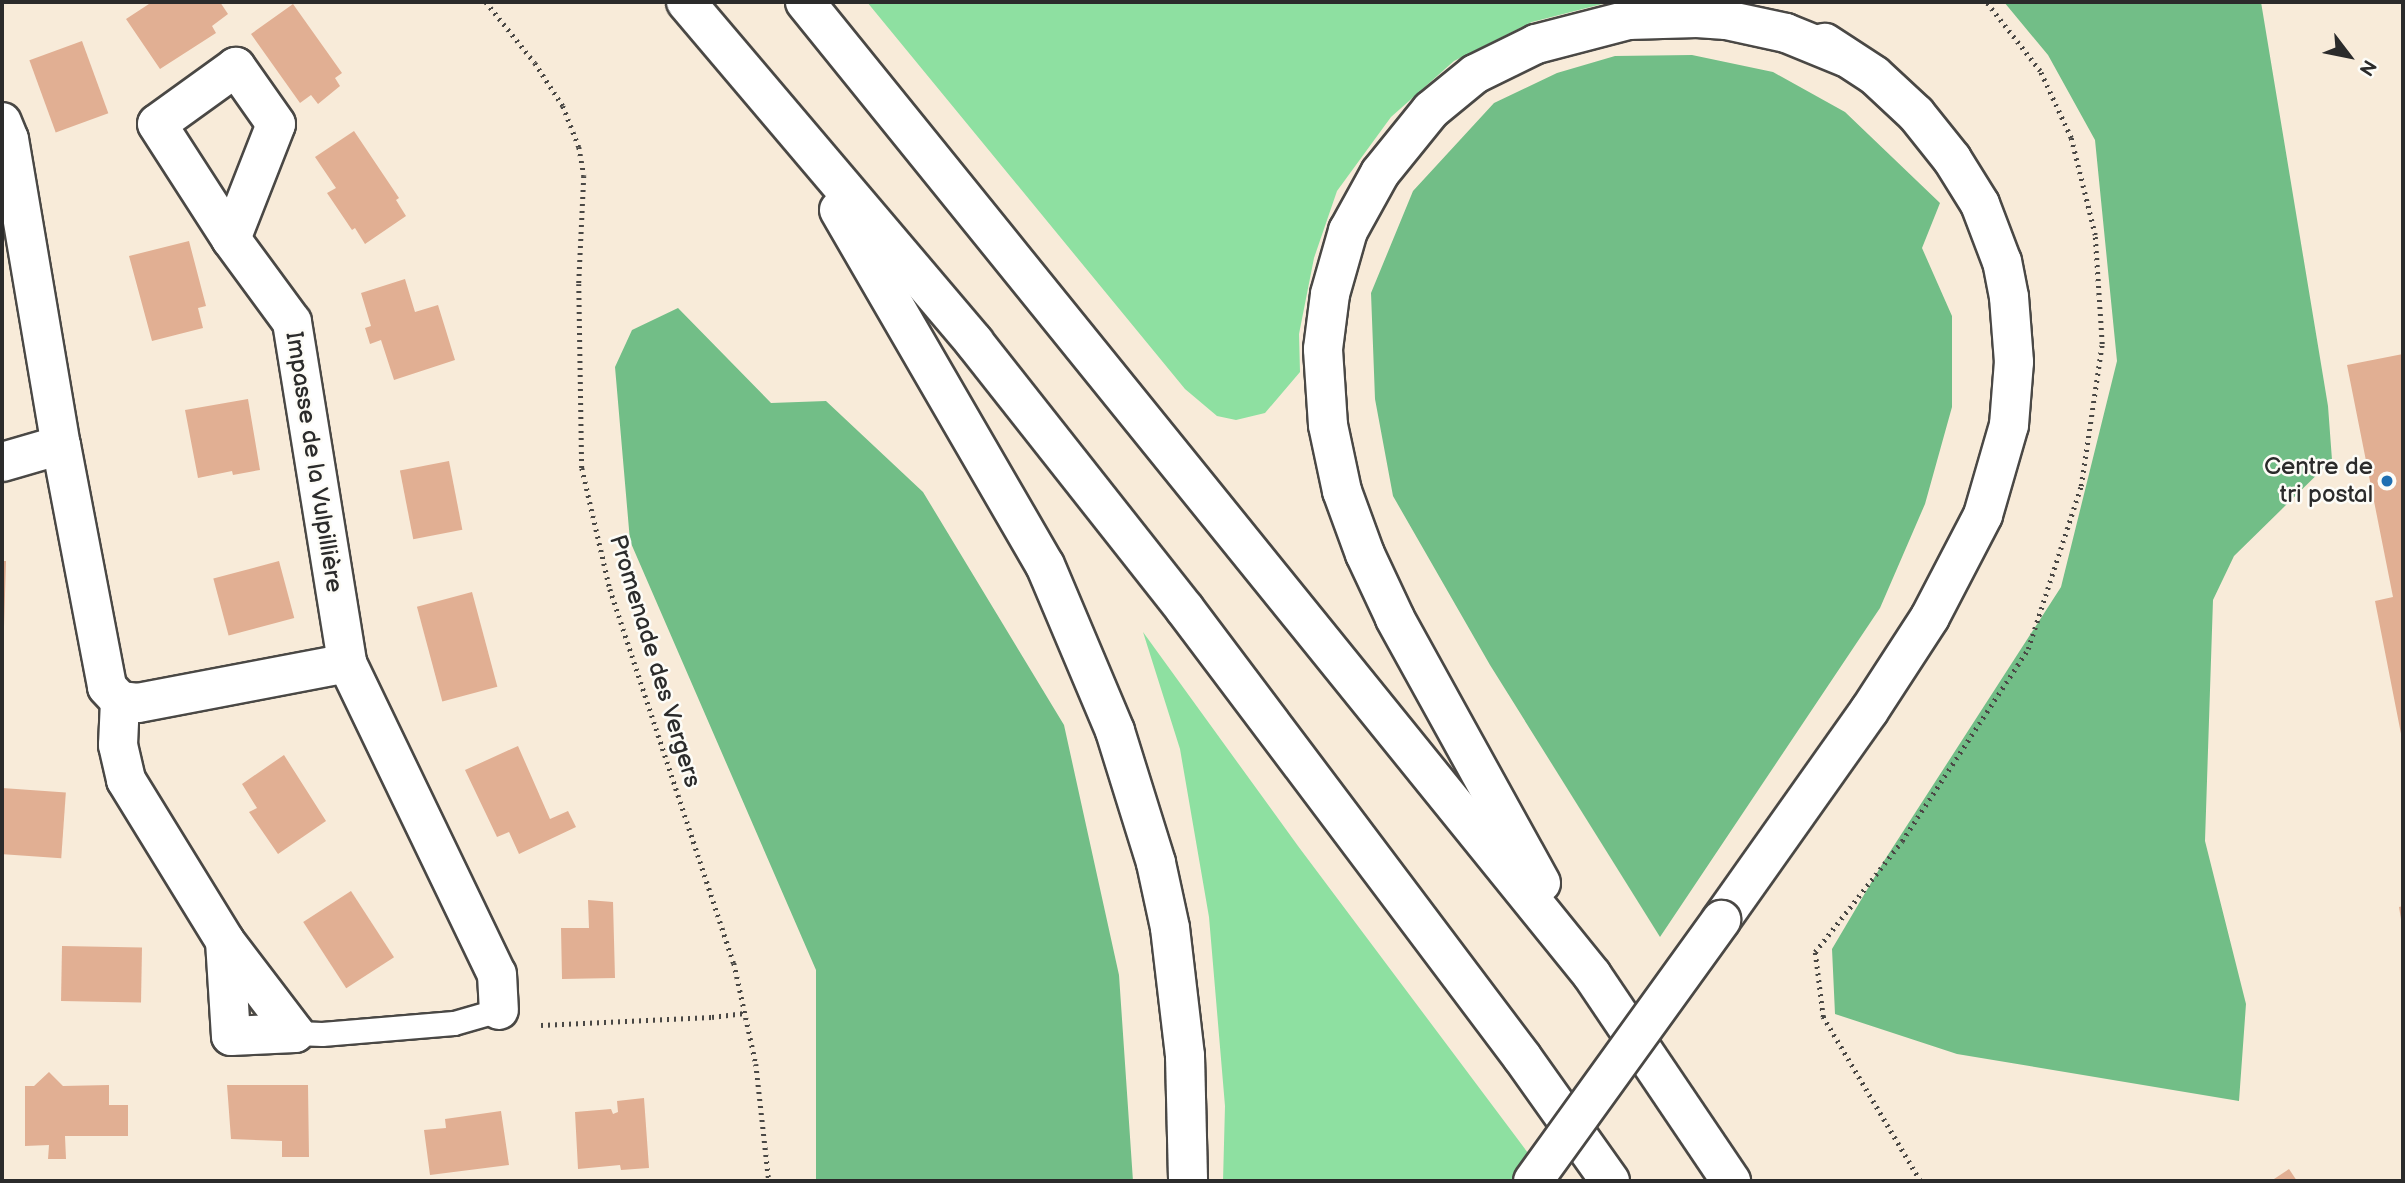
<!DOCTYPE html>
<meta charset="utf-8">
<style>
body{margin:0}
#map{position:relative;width:2405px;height:1183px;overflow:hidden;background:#f8ebd9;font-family:"Balsamiq Sans",sans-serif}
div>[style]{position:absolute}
.green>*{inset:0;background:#8ee0a1}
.forest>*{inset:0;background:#72be87}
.building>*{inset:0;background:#e1af93;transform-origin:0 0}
.path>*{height:4.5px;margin-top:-2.25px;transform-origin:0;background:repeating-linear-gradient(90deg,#4a4845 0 2px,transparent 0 7px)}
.roads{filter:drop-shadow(2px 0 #4a4845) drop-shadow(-2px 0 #4a4845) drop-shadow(0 2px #4a4845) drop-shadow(0 -2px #4a4845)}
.lane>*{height:23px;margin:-11.5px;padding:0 11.5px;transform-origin:11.5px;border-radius:11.5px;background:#fff}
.street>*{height:38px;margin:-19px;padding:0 19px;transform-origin:19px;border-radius:19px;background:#fff}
.highway>*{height:38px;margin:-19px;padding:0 19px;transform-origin:19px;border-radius:19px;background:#fff}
.bridges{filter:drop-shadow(2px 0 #4a4845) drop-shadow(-2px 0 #4a4845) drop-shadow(0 2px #4a4845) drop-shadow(0 -2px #4a4845)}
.highway-bridge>*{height:38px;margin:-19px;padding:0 19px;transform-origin:19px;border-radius:19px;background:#fff}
.dots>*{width:19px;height:19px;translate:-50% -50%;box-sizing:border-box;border:4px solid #fdfcf7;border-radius:50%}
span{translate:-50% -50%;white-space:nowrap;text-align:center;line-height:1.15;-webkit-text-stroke:5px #fdfcf7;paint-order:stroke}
.street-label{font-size:24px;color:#2b2b2b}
.poi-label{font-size:24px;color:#2b2b2b}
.right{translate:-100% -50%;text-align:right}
.frame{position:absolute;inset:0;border:4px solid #2b2b2b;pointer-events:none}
.north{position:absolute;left:2314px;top:21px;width:70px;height:70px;-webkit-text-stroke:5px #fdfcf7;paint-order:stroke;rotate:122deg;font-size:19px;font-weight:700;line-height:28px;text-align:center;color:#2b2b2b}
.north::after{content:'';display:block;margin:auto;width:24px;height:32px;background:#2b2b2b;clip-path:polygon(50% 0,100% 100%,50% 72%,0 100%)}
</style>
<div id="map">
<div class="green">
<div style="clip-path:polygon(867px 2px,1610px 2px,1532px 22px,1454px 61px,1391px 117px,1337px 191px,1314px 258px,1299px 334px,1300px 372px,1265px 413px,1236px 420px,1217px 416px,1185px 389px)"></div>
<div style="clip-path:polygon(1143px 632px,1298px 846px,1549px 1181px,1223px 1181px,1225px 1106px,1209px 917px,1180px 749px)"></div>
</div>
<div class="forest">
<div style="clip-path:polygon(2004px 2px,2261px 2px,2328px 406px,2332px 460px,2234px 556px,2213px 600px,2205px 841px,2246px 1004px,2239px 1101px,1957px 1054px,1835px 1014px,1832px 949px,1884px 861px,2061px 587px,2117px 361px,2095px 140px,2048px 55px)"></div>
<div style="clip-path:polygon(1692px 55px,1773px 72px,1845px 112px,1940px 203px,1922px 248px,1952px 316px,1952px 407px,1925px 504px,1880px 608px,1660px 937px,1490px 665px,1393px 496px,1375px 399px,1371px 293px,1413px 191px,1494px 103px,1557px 73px,1615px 56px)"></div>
<div style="clip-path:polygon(678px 308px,771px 403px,826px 401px,923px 492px,1064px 725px,1119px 975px,1133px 1181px,816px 1181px,816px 970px,630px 541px,615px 367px,632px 330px)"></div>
</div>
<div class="building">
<div style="clip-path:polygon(152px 2px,220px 2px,228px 14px,212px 26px,216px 33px,160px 69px,126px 19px)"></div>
<div style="clip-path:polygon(293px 4px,342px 73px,335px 78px,340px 86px,318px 104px,311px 95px,300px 103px,251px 34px)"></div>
<div style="left:82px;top:41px;width:77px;height:56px;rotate:70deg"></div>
<div style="clip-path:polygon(354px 131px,399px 198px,396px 200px,406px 216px,365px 244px,355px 228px,352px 230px,327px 193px,336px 188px,315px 157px)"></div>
<div style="clip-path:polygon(189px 241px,206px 306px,198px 308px,203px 328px,152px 341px,129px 256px)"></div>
<div style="clip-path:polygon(405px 279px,415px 312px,438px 305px,455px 360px,394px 380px,381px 340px,370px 344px,365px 328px,371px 326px,361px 293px)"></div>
<div style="clip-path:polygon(2403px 354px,2403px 739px,2402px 739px,2375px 601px,2393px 597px,2347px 365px)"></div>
<div style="clip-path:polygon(248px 399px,260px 470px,233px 475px,232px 471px,198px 478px,185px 410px)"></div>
<div style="left:449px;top:461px;width:70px;height:50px;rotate:79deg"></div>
<div style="clip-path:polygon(2px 561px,6px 561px,4px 627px,2px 627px)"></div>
<div style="left:279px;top:561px;width:59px;height:68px;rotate:75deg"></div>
<div style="left:472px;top:592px;width:98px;height:57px;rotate:75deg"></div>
<div style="clip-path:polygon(518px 746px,550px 819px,568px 811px,576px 827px,519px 854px,509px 832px,497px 837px,465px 770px)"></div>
<div style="clip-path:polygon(284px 755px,326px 821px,278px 854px,249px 812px,257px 808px,242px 784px)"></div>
<div style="left:2px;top:788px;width:64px;height:66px;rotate:4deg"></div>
<div style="left:351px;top:891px;width:79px;height:57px;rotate:57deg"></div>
<div style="clip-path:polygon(588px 900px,613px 902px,615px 978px,562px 979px,561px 928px,589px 928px)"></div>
<div style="clip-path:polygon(2403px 906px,2403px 925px,2402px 925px,2399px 907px)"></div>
<div style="left:62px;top:946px;width:80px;height:55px;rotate:1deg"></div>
<div style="clip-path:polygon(49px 1072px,63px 1086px,109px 1085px,109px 1105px,128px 1105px,128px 1136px,65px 1136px,66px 1159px,48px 1159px,49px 1145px,25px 1146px,25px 1086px,34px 1086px)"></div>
<div style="clip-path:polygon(227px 1085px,308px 1085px,309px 1157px,282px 1157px,282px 1141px,231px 1139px)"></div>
<div style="clip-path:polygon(644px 1098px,649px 1168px,621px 1170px,620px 1165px,578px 1169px,575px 1112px,611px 1109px,613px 1114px,618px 1112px,617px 1101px)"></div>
<div style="clip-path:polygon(501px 1111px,509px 1165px,430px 1175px,424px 1130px,446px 1128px,445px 1119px)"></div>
<div style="clip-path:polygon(2289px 1169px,2297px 1181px,2271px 1181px)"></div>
</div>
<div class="path">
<div style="left:486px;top:2px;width:78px;rotate:51.2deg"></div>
<div style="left:535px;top:63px;width:51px;rotate:56.9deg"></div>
<div style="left:563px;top:106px;width:44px;rotate:68.7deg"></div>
<div style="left:579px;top:147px;width:29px;rotate:80deg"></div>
<div style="left:584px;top:176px;width:108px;rotate:92.7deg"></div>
<div style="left:579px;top:284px;width:184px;rotate:89.1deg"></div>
<div style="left:582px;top:468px;width:124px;rotate:77deg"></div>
<div style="left:610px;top:589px;width:394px;rotate:71.7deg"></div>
<div style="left:734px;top:963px;width:103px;rotate:77.7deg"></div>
<div style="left:756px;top:1064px;width:118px;rotate:83.7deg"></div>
<div style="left:541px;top:1025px;width:171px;rotate:-2.7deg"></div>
<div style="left:712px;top:1017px;width:33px;rotate:-7deg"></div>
<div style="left:1920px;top:1181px;width:191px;rotate:-120.6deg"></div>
<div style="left:1823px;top:1017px;width:65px;rotate:-97deg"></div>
<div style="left:1815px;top:952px;width:141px;rotate:-51.9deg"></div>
<div style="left:1902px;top:841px;width:230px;rotate:-56.7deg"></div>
<div style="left:2028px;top:649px;width:171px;rotate:-72deg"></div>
<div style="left:2081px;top:486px;width:144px;rotate:-81.6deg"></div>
<div style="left:2102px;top:344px;width:109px;rotate:-93.7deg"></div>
<div style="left:2095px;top:235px;width:100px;rotate:-103.9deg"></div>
<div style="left:2071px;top:138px;width:74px;rotate:-114.8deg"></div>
<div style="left:2040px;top:71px;width:88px;rotate:-128deg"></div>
</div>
<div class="roads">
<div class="lane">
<div style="left:295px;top:1033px;width:27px;rotate:2deg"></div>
<div style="left:322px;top:1034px;width:132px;rotate:-4.8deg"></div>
<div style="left:454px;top:1023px;width:47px;rotate:-16.1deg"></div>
</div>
<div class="street">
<div style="left:2px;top:122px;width:18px;rotate:68deg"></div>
<div style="left:9px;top:139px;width:310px;rotate:80.4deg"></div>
<div style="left:61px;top:445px;width:246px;rotate:79.2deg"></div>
<div style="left:107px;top:687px;width:19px;rotate:47deg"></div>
<div style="left:120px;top:701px;width:18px;rotate:6deg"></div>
<div style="left:138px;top:703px;width:213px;rotate:-10.8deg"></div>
<div style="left:231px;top:239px;width:123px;rotate:-68.6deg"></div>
<div style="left:276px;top:124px;width:70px;rotate:-125.1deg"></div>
<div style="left:236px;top:67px;width:97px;rotate:144.2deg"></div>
<div style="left:157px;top:124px;width:137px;rotate:57.2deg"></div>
<div style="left:231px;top:239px;width:103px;rotate:53.7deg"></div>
<div style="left:292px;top:322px;width:345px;rotate:80.8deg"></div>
<div style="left:347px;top:663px;width:345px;rotate:64.3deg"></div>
<div style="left:497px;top:974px;width:36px;rotate:87deg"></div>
<div style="left:2px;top:462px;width:61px;rotate:-16.1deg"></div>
<div style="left:120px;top:701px;width:44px;rotate:92.6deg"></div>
<div style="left:118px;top:745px;width:36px;rotate:77deg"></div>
<div style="left:126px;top:780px;width:189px;rotate:58.4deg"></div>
<div style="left:225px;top:941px;width:95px;rotate:86.4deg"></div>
<div style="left:231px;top:1036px;width:64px;rotate:-2.7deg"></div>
<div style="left:295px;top:1033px;width:116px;rotate:-127.3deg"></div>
</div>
<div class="highway">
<div style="left:686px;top:2px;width:446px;rotate:49.7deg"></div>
<div style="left:974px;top:342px;width:339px;rotate:51.7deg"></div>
<div style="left:1184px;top:608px;width:562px;rotate:53.03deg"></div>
<div style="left:1522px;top:1057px;width:152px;rotate:54.6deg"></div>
<div style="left:805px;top:2px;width:1251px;rotate:51.03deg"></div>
<div style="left:1592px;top:975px;width:249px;rotate:56deg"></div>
<div style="left:839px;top:210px;width:410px;rotate:59.9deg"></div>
<div style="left:1045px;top:565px;width:180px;rotate:67.1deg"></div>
<div style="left:1115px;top:731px;width:138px;rotate:72.7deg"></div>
<div style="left:1156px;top:863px;width:66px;rotate:77.8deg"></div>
<div style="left:1170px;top:928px;width:129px;rotate:83.3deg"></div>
<div style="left:1185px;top:1056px;width:125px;rotate:88.6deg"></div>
<div style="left:1541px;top:883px;width:303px;rotate:-118.9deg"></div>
<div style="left:1395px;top:618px;width:71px;rotate:-115.1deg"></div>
<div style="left:1365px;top:554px;width:67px;rotate:-110.1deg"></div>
<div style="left:1342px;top:491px;width:67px;rotate:-102deg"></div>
<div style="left:1328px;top:425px;width:76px;rotate:-93.8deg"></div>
<div style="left:1323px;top:349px;width:55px;rotate:-82.7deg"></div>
<div style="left:1330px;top:294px;width:66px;rotate:-74.1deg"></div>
<div style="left:1348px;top:231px;width:66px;rotate:-61.1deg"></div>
<div style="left:1380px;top:173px;width:81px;rotate:-51deg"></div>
<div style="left:1431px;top:110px;width:57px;rotate:-39.3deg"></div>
<div style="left:1475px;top:74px;width:68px;rotate:-26.2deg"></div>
<div style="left:1536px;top:44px;width:95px;rotate:-14.6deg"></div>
<div style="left:1628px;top:20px;width:69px;rotate:-1.7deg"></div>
<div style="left:1697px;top:18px;width:29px;rotate:4deg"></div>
<div style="left:1726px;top:20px;width:61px;rotate:12.2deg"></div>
<div style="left:1786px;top:33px;width:64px;rotate:22.1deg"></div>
<div style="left:1721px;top:920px;width:256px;rotate:-54.7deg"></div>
<div style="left:1869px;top:711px;width:112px;rotate:-57deg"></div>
<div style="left:1930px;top:617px;width:115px;rotate:-62.5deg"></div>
<div style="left:1983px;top:515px;width:94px;rotate:-73.9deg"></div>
<div style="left:2009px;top:425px;width:63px;rotate:-85.5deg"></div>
<div style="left:2014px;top:362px;width:65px;rotate:-94.4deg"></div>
<div style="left:2009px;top:297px;width:36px;rotate:-101deg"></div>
<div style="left:2002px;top:262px;width:62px;rotate:-110.8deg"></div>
<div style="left:1980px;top:204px;width:53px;rotate:-121.9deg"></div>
<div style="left:1952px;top:159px;width:58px;rotate:-128.7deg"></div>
<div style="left:1916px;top:114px;width:57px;rotate:-137.1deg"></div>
<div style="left:1874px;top:75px;width:59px;rotate:-146.9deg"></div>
</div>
</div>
<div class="bridges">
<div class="highway-bridge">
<div style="left:1533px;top:1181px;width:322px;rotate:-54.2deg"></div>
</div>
</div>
<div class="dots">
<div style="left:2387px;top:481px;background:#1f6fb2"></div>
</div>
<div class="street-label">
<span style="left:314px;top:462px;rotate:81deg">Impasse de la Vulpillière</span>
<span style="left:655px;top:661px;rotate:73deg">Promenade des Vergers</span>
</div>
<div class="poi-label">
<span class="right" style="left:2373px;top:481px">Centre de<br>tri postal</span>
</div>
<div class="frame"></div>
<div class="north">N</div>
</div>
